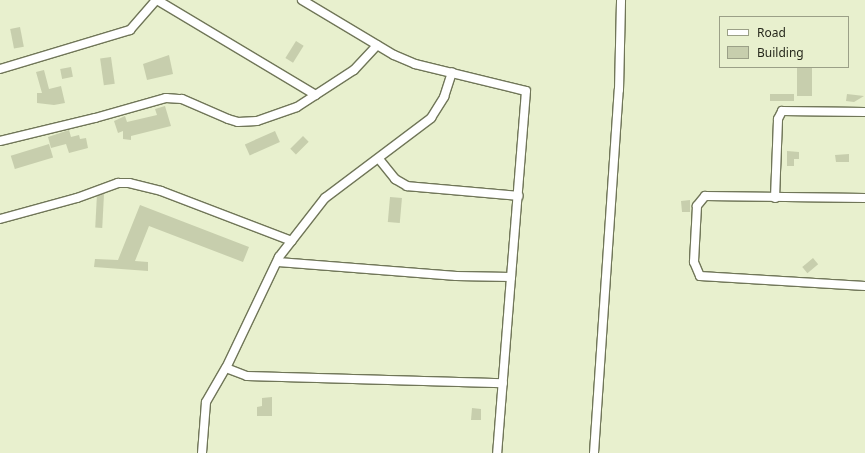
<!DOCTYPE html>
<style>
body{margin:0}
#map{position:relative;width:865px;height:453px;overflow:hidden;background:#e8f0ce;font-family:"Noto Sans",sans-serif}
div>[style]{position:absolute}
.building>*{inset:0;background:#c7cead;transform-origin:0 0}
.roads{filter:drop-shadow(1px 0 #707658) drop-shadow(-1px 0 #707658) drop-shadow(0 1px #707658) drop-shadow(0 -1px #707658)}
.minor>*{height:8px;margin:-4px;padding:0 4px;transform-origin:4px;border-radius:4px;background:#fff}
span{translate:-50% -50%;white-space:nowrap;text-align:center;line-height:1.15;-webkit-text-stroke:4px #e8f0ce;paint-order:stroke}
.legend{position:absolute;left:719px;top:16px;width:130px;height:52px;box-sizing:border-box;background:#e8f0ce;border:1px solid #9ba087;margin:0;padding:5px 7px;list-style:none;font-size:12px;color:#27291d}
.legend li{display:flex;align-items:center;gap:8px;height:20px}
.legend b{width:20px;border:1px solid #9ba087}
</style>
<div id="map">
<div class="building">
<div style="left:20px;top:27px;width:20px;height:10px;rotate:79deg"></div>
<div style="left:296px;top:41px;width:9px;height:20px;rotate:32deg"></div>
<div style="clip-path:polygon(169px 55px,173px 74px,147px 80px,143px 64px)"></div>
<div style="left:111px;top:57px;width:27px;height:11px;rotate:82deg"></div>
<div style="left:71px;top:67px;width:10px;height:11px;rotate:79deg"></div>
<div style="left:797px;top:67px;width:15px;height:29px"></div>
<div style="clip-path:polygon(44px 70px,49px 89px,61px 86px,65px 103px,54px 105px,37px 103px,37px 93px,42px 93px,36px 72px)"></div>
<div style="left:770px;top:94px;width:24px;height:7px"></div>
<div style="clip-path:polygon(847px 94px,864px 96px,854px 102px,846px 101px)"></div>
<div style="clip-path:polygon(165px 106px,171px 126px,131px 136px,131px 140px,123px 139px,123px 131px,118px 133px,114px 121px,125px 116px,127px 122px,157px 115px,155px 109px)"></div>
<div style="clip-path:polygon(69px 130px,71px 137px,79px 135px,80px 139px,86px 138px,88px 148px,69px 153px,66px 144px,51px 148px,48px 137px)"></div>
<div style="left:275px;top:131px;width:12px;height:33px;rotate:66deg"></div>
<div style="left:303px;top:136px;width:8px;height:18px;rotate:45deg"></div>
<div style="left:49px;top:144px;width:14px;height:40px;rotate:73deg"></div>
<div style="clip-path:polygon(787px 151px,799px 152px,799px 159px,794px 159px,794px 166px,787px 166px)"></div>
<div style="clip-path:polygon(849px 154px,849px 162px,836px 162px,835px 155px)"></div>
<div style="left:104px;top:194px;width:34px;height:7px;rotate:93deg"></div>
<div style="left:390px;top:197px;width:12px;height:25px;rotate:5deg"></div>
<div style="clip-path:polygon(690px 200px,690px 212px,682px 212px,681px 201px)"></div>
<div style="clip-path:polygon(140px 205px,249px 247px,243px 262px,149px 226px,135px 261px,148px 262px,148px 271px,94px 267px,95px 259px,118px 260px)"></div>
<div style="left:813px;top:258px;width:8px;height:14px;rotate:50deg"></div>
<div style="clip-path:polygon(272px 397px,272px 416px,257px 416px,257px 407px,262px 406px,262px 398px)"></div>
<div style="clip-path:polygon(472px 408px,481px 409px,481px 420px,471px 420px)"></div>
</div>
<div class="roads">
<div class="minor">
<div style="left:157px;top:0;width:185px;rotate:30.9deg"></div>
<div style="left:302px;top:0;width:107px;rotate:30.9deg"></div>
<div style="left:394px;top:55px;width:23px;rotate:23deg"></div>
<div style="left:415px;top:64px;width:114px;rotate:13.7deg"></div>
<div style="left:526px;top:91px;width:187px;rotate:94.6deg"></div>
<div style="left:0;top:69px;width:136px;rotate:-16.7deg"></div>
<div style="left:130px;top:30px;width:40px;rotate:-49deg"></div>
<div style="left:0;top:141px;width:98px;rotate:-13.6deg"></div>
<div style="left:95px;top:118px;width:74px;rotate:-15.7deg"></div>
<div style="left:166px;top:98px;width:16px;rotate:4deg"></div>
<div style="left:182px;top:99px;width:50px;rotate:23.5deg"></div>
<div style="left:228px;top:119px;width:10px;rotate:17deg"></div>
<div style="left:238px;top:122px;width:19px;rotate:-3deg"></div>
<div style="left:257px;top:121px;width:42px;rotate:-19.3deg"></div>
<div style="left:297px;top:107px;width:68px;rotate:-33deg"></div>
<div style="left:354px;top:70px;width:34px;rotate:-47deg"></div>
<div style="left:379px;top:159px;width:26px;rotate:51deg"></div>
<div style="left:395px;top:179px;width:14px;rotate:30deg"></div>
<div style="left:407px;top:186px;width:112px;rotate:5.1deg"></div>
<div style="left:775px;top:198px;width:79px;rotate:-87.8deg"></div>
<div style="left:778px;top:119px;width:9px;rotate:-63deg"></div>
<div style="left:782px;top:111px;width:83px;rotate:0.7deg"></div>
<div style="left:865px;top:198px;width:160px;rotate:-179.3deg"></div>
<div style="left:705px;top:196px;width:13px;rotate:129deg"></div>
<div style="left:697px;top:206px;width:56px;rotate:93.1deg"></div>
<div style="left:694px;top:262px;width:15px;rotate:67deg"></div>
<div style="left:700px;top:276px;width:165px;rotate:3.5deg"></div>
<div style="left:0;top:219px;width:80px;rotate:-15.3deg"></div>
<div style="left:77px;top:198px;width:44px;rotate:-20.1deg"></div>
<div style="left:118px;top:183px;width:11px"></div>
<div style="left:129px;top:183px;width:33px;rotate:14deg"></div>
<div style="left:161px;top:191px;width:140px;rotate:20.9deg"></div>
<div style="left:278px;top:262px;width:179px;rotate:4.5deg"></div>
<div style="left:456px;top:276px;width:55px;rotate:1deg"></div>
<div style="left:511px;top:277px;width:177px;rotate:94.5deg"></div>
<div style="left:226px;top:368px;width:22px;rotate:21deg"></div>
<div style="left:247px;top:376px;width:256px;rotate:1.6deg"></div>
<div style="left:202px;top:453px;width:51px;rotate:-85.5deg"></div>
<div style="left:206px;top:402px;width:39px;rotate:-60deg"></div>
<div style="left:226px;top:368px;width:123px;rotate:-64.5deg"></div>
<div style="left:279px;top:257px;width:75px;rotate:-52.1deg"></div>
<div style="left:325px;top:198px;width:133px;rotate:-37deg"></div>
<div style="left:431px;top:118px;width:25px;rotate:-58deg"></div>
<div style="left:444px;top:97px;width:26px;rotate:-72deg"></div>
<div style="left:594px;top:453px;width:364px;rotate:-86.1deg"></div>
<div style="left:619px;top:90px;width:90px;rotate:-88.7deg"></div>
</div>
</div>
<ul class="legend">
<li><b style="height:5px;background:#fff"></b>Road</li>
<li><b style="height:11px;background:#c7cead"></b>Building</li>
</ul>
</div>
